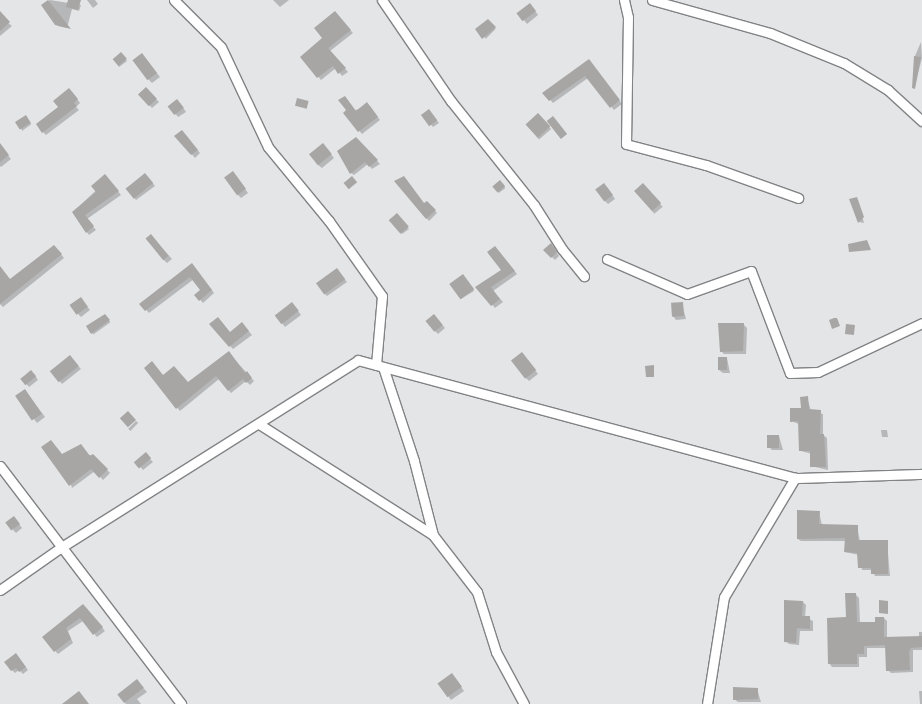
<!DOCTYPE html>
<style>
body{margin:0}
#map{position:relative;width:922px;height:704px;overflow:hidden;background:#e3e5e7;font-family:"Noto Sans",sans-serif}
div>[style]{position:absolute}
.shadow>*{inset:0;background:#0003;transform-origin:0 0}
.building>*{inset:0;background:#a8a6a4;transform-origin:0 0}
.roads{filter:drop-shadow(1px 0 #818385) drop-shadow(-1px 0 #818385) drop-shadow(0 1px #818385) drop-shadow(0 -1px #818385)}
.minor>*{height:9px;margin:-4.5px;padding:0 4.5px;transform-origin:4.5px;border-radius:4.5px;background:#fff}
span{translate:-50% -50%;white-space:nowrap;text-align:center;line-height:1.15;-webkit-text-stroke:4px #fff;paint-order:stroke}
</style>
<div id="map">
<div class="shadow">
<div style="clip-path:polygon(50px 0,81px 5px,79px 11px,72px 9px,67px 28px,58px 26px,43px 5px)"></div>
<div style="clip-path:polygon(87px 0,95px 0,98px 4px,93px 8px)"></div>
<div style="clip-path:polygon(273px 0,289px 0,280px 7px)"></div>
<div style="clip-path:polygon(533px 8px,538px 15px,527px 24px,519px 14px)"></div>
<div style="clip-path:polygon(337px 16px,353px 33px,330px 51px,348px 72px,342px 76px,336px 68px,321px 80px,302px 57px,324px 38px)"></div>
<div style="clip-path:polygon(0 17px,12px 26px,0 36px)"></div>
<div style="left:488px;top:21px;width:11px;height:14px;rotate:45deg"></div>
<div style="clip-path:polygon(921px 42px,922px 58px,914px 89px,915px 56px)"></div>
<div style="left:121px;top:53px;width:10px;height:10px;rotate:53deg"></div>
<div style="clip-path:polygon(145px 58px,160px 77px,152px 83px,149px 80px)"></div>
<div style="clip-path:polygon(592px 64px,622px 104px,614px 110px,588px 78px,553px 103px,544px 93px)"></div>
<div style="clip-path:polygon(146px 89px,159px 102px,152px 108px,140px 94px)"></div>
<div style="clip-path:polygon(72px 92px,80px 103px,76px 107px,79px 110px,46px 135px,43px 132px)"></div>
<div style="clip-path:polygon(180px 103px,186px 112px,178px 117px,169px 106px)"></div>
<div style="clip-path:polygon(370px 106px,380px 120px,362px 134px,344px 113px)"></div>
<div style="clip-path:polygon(432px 114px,439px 123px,433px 127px,423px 115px)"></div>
<div style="left:538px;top:114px;width:20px;height:16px;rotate:49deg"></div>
<div style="left:26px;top:117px;width:9px;height:11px;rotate:54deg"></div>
<div style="clip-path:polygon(185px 134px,200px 153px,195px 158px,176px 136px)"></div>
<div style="clip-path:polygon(356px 138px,380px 164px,372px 169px,368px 164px,354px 175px,351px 173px)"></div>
<div style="clip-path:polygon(0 145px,11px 159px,1px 167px,0 166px)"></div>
<div style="clip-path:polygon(326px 148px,334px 158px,322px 168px,318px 165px)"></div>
<div style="clip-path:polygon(236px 176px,248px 193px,241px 198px,238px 195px)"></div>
<div style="clip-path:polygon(148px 177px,155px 186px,136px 200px,126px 188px)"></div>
<div style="clip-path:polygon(108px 179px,121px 195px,87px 219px,96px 230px,89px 235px,73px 212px)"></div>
<div style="clip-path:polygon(396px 181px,424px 205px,427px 202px,437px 213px,429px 221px)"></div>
<div style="left:500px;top:181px;width:9px;height:8px;rotate:54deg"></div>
<div style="left:643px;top:184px;width:30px;height:11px;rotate:49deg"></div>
<div style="clip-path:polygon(607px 187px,615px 199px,608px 204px,605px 201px)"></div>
<div style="clip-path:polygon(851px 200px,858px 200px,864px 223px,859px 222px)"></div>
<div style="clip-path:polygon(397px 215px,409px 229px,402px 234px,390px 219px)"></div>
<div style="clip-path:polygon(154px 239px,172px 259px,167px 263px,164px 260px)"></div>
<div style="clip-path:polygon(554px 248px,559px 256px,555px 260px,545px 250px)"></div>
<div style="clip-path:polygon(57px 249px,64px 258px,3px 307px,0 304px,0 270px,10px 280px)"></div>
<div style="clip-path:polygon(497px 251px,517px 274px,493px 291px,503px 302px,495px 308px,477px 287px,502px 270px)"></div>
<div style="clip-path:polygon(195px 268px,214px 293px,203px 303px,196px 295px,202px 290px,194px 279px,149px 313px,141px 304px)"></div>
<div style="clip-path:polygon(339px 272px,347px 282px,327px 296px,325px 294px)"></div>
<div style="clip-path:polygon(462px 275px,474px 291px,461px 299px,460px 298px)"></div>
<div style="clip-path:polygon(81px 299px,90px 310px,81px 317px,78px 314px)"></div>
<div style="clip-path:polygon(682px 304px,686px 319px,676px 320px,673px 316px)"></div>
<div style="clip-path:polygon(295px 307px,301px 315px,285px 327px,276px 315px)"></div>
<div style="left:105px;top:315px;width:9px;height:21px;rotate:54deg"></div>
<div style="clip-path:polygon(437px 319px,445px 328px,438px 334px,435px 331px)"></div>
<div style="clip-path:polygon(744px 325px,747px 328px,746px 354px,724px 354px,721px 351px)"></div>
<div style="clip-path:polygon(245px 327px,252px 335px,233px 349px,230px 346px,231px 333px)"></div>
<div style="clip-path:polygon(228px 352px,254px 381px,250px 385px,246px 381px,231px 393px,219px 379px,180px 411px,145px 369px,188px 383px)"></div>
<div style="clip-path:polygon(525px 357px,538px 374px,529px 381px,526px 378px)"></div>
<div style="clip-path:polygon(727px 358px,730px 373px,723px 373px,719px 370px)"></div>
<div style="clip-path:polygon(73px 360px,81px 369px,62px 384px,52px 372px)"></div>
<div style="clip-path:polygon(34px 374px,38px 380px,29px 387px,21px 378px)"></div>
<div style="clip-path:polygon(28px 394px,45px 417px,37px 423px,17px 396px)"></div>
<div style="clip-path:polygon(807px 397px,811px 411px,823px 414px,823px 435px,827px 438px,828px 470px,811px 466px,812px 454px,801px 451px,799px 424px,791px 421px,802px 409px)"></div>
<div style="left:136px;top:421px;width:3px;height:11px;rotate:45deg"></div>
<div style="clip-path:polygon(881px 430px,887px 430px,888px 437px,882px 437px)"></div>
<div style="clip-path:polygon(779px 436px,783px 450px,772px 450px,769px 447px)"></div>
<div style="clip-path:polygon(93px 455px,110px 473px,103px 480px,95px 471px,72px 488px,62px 456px)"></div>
<div style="clip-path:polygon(148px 457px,153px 462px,143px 470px,136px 462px)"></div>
<div style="clip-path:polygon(819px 512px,822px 525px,857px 527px,860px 541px,887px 542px,890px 576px,875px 576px,872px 570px,862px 570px,859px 555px,845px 552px,846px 541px,801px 541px,798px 539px)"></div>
<div style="clip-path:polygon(17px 521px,22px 528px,16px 533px,13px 530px)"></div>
<div style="clip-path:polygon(856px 595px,859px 598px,860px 623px,876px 623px,884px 618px,887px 621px,887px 638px,919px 637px,919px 632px,922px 632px,922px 650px,913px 650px,913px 672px,891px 673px,888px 670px,886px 648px,867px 648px,867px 657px,859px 657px,859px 667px,832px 667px,829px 663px)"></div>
<div style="clip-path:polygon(803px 602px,806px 605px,805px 617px,813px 621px,813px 631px,800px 631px,799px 645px,789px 644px,786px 641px)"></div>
<div style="clip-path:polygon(86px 608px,105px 631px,97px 637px,83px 621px,68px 631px,73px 643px,58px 654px,43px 637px)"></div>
<div style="clip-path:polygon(18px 657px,28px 670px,23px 674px,19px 670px,15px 673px,12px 670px)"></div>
<div style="clip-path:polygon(454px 677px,464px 691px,451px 700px,439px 683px)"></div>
<div style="clip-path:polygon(140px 684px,147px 692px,137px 699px,141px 704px,126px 704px,119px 695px)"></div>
<div style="clip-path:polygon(757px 689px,761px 702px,738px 702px,734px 699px)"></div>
<div style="clip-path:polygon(919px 691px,922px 691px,922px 704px,920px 704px)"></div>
</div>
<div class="building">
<div style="clip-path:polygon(48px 0,71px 29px,55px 25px,41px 5px)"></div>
<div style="clip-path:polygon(68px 0,81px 0,78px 10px,66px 7px)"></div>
<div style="left:530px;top:3px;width:10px;height:17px;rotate:53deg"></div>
<div style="clip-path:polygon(0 11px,10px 22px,0 31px)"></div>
<div style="clip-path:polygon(335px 11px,351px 30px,328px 48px,346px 68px,338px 74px,333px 66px,317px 78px,300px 57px,322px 38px,314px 28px)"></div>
<div style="clip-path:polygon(488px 19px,496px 27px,482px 39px,475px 29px)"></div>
<div style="left:121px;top:52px;width:9px;height:11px;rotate:49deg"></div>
<div style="left:142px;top:53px;width:25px;height:12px;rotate:53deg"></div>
<div style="clip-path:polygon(914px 56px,921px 57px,915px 89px,912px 88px)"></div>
<div style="clip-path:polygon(589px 59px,620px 100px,610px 108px,585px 76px,549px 101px,542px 93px)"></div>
<div style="left:146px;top:87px;width:16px;height:11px;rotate:47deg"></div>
<div style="clip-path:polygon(69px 88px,78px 99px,74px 103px,77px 106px,42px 133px,36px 124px,58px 107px,53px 101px)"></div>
<div style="clip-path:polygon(345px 96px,356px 111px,367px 102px,378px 117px,358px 132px,343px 113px,346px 110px,338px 100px)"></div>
<div style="left:297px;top:98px;width:12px;height:8px;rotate:14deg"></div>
<div style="left:177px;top:99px;width:11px;height:12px;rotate:52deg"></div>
<div style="left:429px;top:109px;width:14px;height:10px;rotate:54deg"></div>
<div style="left:538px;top:113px;width:18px;height:17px;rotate:47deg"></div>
<div style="left:26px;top:115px;width:9px;height:13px;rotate:58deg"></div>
<div style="left:553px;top:116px;width:23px;height:8px;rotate:52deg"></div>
<div style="clip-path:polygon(182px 130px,198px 150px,191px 155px,174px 136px)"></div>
<div style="clip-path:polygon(356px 137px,378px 160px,369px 167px,365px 162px,350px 174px,337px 151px)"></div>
<div style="clip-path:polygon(0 143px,9px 155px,0 162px)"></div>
<div style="left:323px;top:143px;width:14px;height:18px;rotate:51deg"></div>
<div style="left:233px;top:171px;width:22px;height:11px;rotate:54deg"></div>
<div style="left:145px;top:173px;width:13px;height:25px;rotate:51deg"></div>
<div style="clip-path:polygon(105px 174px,119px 191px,85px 215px,94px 226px,86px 233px,72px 212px,96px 192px,91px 186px)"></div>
<div style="left:352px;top:176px;width:8px;height:11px;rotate:50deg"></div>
<div style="clip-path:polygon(404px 176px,424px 203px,427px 201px,436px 210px,426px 219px,394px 181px)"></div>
<div style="left:500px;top:180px;width:8px;height:10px;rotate:50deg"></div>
<div style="left:604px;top:183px;width:15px;height:11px;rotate:53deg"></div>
<div style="left:643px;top:183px;width:27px;height:12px;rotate:48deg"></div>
<div style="clip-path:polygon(857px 197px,864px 217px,858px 223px,849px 199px)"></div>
<div style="left:397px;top:213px;width:18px;height:11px;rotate:49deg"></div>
<div style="left:151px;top:234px;width:28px;height:7px;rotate:51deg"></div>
<div style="clip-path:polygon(867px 240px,871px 250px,849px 252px,848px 244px)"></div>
<div style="clip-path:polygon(551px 243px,557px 252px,551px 258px,543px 250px)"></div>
<div style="clip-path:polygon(54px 245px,62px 254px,0 304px,0 266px,10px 279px)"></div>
<div style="clip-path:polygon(495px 246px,515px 271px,491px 287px,500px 299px,491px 306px,475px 287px,501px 270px,487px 252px)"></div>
<div style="clip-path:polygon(192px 263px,212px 290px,199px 301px,194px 295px,200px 290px,190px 277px,145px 311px,139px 304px)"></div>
<div style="left:337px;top:268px;width:14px;height:26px;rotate:54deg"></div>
<div style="left:463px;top:274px;width:19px;height:17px;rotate:54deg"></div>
<div style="left:81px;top:297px;width:12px;height:14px;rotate:55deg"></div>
<div style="left:292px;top:302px;width:11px;height:22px;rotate:52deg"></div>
<div style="left:683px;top:302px;width:14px;height:12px;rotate:86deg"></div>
<div style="clip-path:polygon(105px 314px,110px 320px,91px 334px,86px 326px)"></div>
<div style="left:434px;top:314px;width:14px;height:11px;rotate:51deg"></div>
<div style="clip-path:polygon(218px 317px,230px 332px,242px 322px,249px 331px,229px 347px,209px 324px)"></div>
<div style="clip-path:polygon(834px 318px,837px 318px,840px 326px,832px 329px,829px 320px)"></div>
<div style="clip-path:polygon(718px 323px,744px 323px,743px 351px,720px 352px)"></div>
<div style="left:846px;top:324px;width:9px;height:10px;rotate:6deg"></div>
<div style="clip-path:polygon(229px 351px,245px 373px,247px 371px,252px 378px,246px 383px,243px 379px,228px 391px,216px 376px,176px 409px,144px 368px,152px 361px,163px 375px,174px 366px,188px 382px)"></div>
<div style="left:522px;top:352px;width:23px;height:14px;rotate:52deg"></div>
<div style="left:70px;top:355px;width:14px;height:26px;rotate:51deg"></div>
<div style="left:718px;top:357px;width:9px;height:13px"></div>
<div style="clip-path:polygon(654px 365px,654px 377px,646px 377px,645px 366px)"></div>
<div style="left:31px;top:370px;width:8px;height:14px;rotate:50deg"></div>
<div style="left:25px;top:389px;width:30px;height:12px;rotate:56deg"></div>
<div style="clip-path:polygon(808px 396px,809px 409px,821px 410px,820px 434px,824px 434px,826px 467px,810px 467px,810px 451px,799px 451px,798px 421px,790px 422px,790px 408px,801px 408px,800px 397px)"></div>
<div style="left:128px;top:411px;width:12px;height:11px;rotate:48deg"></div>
<div style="left:767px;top:435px;width:12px;height:13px"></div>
<div style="clip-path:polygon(51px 440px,62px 454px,81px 444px,90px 456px,93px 454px,108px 469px,99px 478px,91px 469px,69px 486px,41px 447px)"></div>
<div style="left:146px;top:452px;width:8px;height:16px;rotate:50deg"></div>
<div style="clip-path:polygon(797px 510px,820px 511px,819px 524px,858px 525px,858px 540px,888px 540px,888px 574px,871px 574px,871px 568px,858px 568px,857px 553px,844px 552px,845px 538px,797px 539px)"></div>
<div style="left:14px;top:516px;width:10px;height:11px;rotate:53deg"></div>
<div style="clip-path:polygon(845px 593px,856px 593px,857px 622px,875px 622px,875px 617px,884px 617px,884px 637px,922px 636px,922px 647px,911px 648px,909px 652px,910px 670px,886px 671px,885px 645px,864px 646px,864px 654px,857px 654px,857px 664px,828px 664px,827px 618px,846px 617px)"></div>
<div style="clip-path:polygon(784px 600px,803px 601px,802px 616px,810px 616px,810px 629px,797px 628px,796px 643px,784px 642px)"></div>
<div style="clip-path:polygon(879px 600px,888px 601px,888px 614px,879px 613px)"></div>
<div style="clip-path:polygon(83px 604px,103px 627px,93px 635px,80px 618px,66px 628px,71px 639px,54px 652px,42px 637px)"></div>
<div style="clip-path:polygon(16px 653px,26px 667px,19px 672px,16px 668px,11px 671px,4px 662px)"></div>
<div style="left:452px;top:673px;width:17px;height:18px;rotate:54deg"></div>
<div style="left:137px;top:679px;width:11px;height:25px;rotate:52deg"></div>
<div style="clip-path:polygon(733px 687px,758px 688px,758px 699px,733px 700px)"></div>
<div style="clip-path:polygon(79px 691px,89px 704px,62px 704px)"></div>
</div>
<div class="roads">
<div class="minor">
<div style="left:174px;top:0;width:66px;rotate:45deg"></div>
<div style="left:221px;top:47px;width:110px;rotate:64.8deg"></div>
<div style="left:268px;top:147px;width:96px;rotate:50.5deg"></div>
<div style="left:329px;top:221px;width:92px;rotate:54.8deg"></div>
<div style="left:382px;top:296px;width:69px;rotate:95deg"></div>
<div style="left:382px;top:0;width:122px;rotate:55.7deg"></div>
<div style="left:451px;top:101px;width:133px;rotate:51.4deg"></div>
<div style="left:534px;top:205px;width:52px;rotate:57.5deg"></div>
<div style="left:562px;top:249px;width:35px;rotate:51deg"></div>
<div style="left:624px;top:0;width:17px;rotate:77deg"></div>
<div style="left:628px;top:17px;width:127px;rotate:90.9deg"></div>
<div style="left:626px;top:144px;width:83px;rotate:14.7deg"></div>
<div style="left:706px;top:165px;width:98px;rotate:19.7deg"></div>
<div style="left:652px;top:0;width:123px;rotate:15.6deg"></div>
<div style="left:770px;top:33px;width:80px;rotate:22.1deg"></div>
<div style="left:844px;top:63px;width:52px;rotate:31.5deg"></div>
<div style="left:888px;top:90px;width:46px;rotate:42.4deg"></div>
<div style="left:607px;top:259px;width:87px;rotate:23.6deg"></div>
<div style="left:687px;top:294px;width:68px;rotate:-19.8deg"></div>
<div style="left:751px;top:271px;width:109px;rotate:69.1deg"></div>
<div style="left:790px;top:373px;width:28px;rotate:-2deg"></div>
<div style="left:818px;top:372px;width:115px;rotate:-25.2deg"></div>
<div style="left:383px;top:367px;width:99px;rotate:71.7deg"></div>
<div style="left:414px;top:461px;width:76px;rotate:75.6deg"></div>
<div style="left:259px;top:424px;width:206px;rotate:32.5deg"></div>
<div style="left:433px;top:535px;width:72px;rotate:52.3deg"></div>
<div style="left:477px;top:592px;width:63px;rotate:72.4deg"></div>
<div style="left:496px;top:652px;width:59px;rotate:61.7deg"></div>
<div style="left:0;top:466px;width:299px;rotate:52.7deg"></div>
<div style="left:0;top:590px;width:73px;rotate:-35deg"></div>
<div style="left:60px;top:548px;width:352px;rotate:-32.2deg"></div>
<div style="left:358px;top:360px;width:453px;rotate:15.1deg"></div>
<div style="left:795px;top:478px;width:127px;rotate:-1.8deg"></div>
<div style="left:707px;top:704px;width:108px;rotate:-81deg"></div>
<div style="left:724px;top:597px;width:139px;rotate:-59.2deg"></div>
</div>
</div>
</div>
